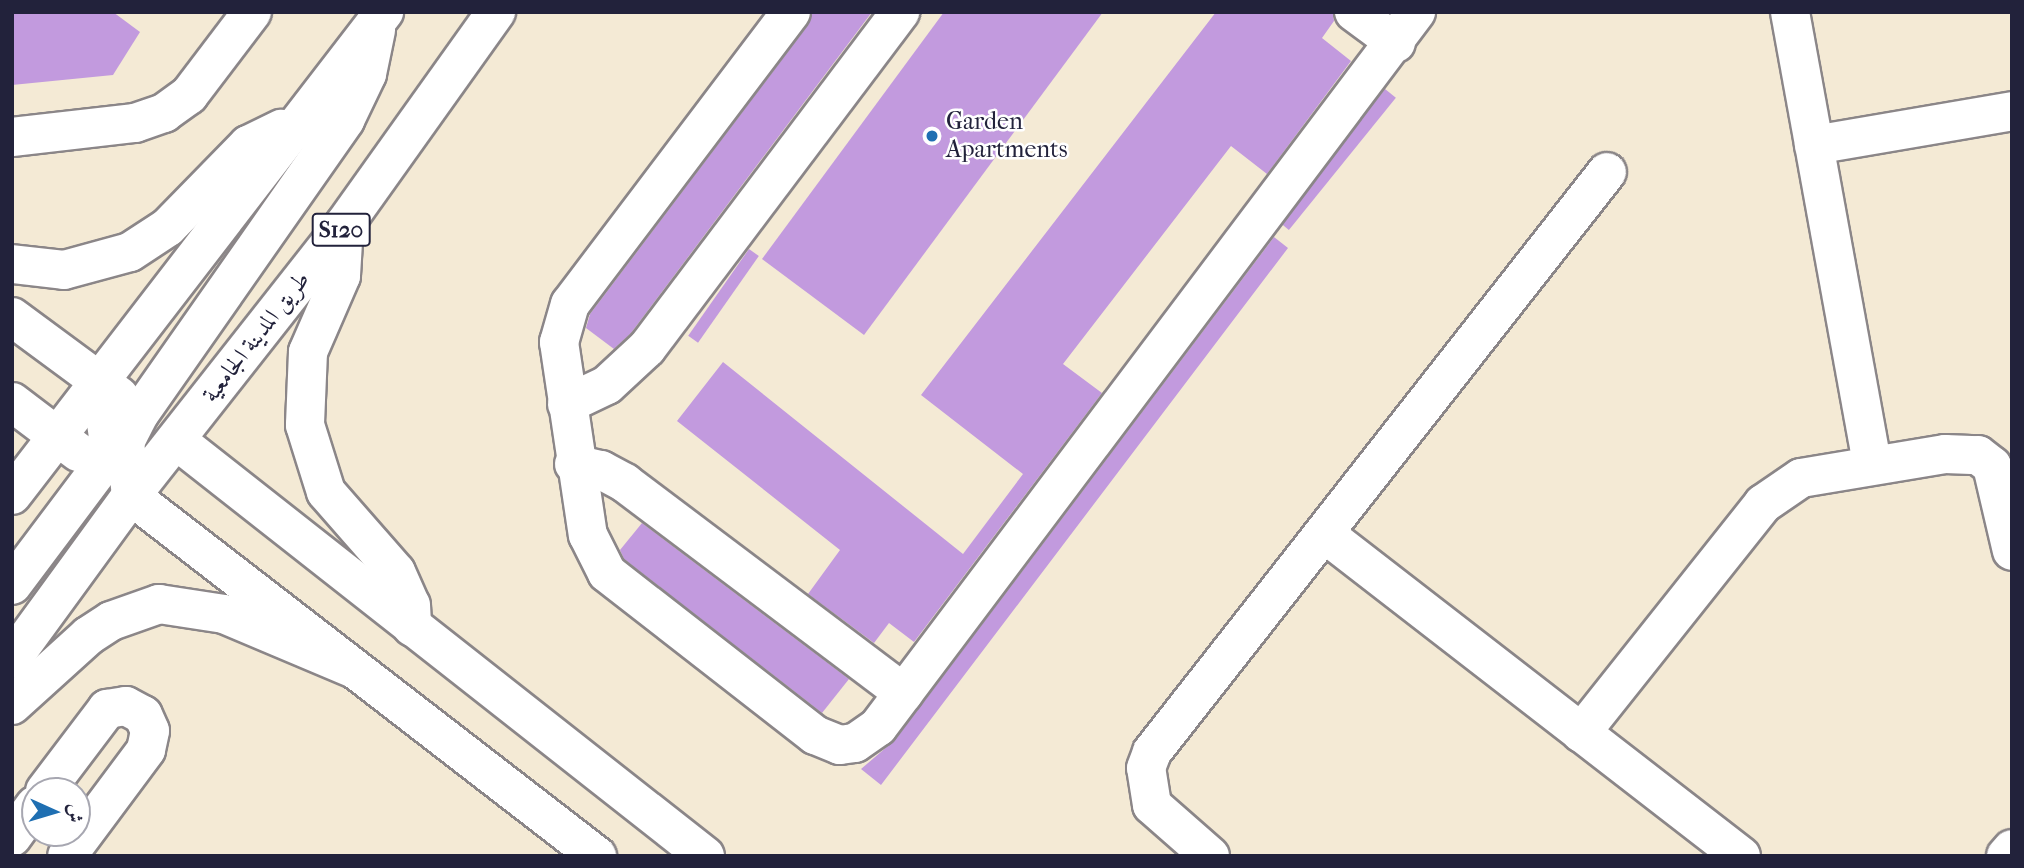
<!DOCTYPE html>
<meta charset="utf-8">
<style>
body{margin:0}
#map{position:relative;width:2024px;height:868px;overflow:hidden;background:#f4ead5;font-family:"IM FELL French Canon",Amiri,serif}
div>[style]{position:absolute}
.building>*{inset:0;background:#c29ade;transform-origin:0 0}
.roads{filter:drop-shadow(2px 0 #8b8688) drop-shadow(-2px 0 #8b8688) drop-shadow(0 2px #8b8688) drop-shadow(0 -2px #8b8688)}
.minor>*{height:38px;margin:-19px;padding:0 19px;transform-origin:19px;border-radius:19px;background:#fff}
.major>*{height:38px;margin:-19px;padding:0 19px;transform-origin:19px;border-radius:19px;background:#fff}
.dots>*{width:19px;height:19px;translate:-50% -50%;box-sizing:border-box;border:4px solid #fff;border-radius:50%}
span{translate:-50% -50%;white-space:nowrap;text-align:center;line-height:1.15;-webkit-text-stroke:5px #fff;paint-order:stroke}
.shield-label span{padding:2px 5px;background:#fff;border:2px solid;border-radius:5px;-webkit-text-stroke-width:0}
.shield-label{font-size:23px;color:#22223b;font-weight:700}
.poi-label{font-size:24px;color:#22223b}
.left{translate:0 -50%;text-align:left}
.street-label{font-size:24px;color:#22223b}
.frame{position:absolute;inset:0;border:14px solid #22223b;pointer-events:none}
.north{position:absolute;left:21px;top:777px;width:70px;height:70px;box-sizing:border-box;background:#fff;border:2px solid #a7a7b1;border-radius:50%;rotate:94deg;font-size:19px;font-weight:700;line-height:28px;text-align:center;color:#22223b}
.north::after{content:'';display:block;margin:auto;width:24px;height:32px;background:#1f6fb2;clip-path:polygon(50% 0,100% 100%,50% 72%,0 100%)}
</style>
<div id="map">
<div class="building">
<div style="clip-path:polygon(12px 12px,113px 12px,140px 32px,113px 75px,12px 85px)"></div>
<div style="clip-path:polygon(812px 12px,872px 12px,631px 333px,614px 349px,586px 328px,590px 314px,808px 25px)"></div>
<div style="clip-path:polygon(944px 12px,1103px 12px,864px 335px,762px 259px)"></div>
<div style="clip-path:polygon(1216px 12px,1333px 12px,1334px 21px,1322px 38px,1351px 61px,1267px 174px,1231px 146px,1063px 364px,1102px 393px,914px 642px,889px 623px,874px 643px,808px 594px,840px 550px,677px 421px,723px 362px,963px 554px,1023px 474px,921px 395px)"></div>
<div style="left:1385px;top:89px;width:14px;height:170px;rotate:39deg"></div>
<div style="clip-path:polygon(1274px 237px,1288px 248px,881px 785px,861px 769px,895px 740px)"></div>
<div style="left:749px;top:249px;width:12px;height:106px;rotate:35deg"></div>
<div style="clip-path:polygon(642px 523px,849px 679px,822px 713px,624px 559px,620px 550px)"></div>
</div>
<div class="roads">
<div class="minor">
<div style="left:791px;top:12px;width:366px;rotate:127.1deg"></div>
<div style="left:570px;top:304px;width:40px;rotate:106deg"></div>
<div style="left:559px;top:342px;width:195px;rotate:81.5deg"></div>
<div style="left:588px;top:535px;width:42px;rotate:63.4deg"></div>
<div style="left:607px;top:573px;width:264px;rotate:37.9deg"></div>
<div style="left:815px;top:735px;width:27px;rotate:22deg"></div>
<div style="left:840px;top:745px;width:15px;rotate:-8deg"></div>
<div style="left:855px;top:743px;width:28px;rotate:-35deg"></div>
<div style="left:878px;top:727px;width:895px;rotate:-53.04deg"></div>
<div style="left:1354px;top:12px;width:52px;rotate:36.4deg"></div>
<div style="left:1790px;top:12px;width:459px;rotate:79.7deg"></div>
<div style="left:12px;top:137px;width:124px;rotate:-6.5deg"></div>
<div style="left:135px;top:123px;width:31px;rotate:-19deg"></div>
<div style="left:164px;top:113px;width:31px;rotate:-36deg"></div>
<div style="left:189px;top:95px;width:104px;rotate:-52.8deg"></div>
<div style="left:1814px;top:145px;width:201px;rotate:-9.7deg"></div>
<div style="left:567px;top:404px;width:44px;rotate:-25.4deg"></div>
<div style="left:607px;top:385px;width:54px;rotate:-42.8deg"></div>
<div style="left:647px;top:348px;width:421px;rotate:-53deg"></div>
<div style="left:176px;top:440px;width:673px;rotate:38.18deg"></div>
<div style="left:574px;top:464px;width:28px;rotate:13deg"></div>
<div style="left:601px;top:470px;width:27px;rotate:28deg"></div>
<div style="left:625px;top:483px;width:349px;rotate:37deg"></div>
<div style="left:131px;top:496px;width:589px;rotate:37.69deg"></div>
<div style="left:1325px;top:534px;width:526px;rotate:37.74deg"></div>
<div style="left:1581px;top:733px;width:293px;rotate:-51.5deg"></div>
<div style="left:1763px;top:504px;width:46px;rotate:-34.4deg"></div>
<div style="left:1801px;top:478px;width:146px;rotate:-9.5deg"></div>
<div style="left:1945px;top:454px;width:33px;rotate:2deg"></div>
<div style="left:1978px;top:455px;width:18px;rotate:38deg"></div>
<div style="left:1992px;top:466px;width:87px;rotate:76.8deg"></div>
<div style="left:45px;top:791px;width:103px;rotate:-52.9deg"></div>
<div style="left:107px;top:709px;width:19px;rotate:-9deg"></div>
<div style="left:126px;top:706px;width:19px;rotate:28deg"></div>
<div style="left:143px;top:715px;width:17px;rotate:66deg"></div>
<div style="left:150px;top:731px;width:19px;rotate:102deg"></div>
<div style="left:146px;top:750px;width:132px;rotate:126.7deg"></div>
<div style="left:12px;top:837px;width:39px;rotate:-54deg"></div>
<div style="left:1210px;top:856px;width:77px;rotate:-138.7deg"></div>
<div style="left:1152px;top:805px;width:37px;rotate:-99deg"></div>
<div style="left:1146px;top:768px;width:17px;rotate:-69deg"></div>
<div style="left:1152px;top:752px;width:737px;rotate:-51.89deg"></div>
<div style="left:2006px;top:856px;width:9px;rotate:-49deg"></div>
</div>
<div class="major">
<div style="left:344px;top:225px;width:51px;rotate:93.4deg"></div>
<div style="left:341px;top:276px;width:83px;rotate:113.5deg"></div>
<div style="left:308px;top:352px;width:73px;rotate:92.4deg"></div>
<div style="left:305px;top:425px;width:70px;rotate:72.6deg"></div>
<div style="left:326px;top:492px;width:106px;rotate:48.8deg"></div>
<div style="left:396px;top:572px;width:36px;rotate:66deg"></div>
<div style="left:411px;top:605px;width:22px;rotate:87deg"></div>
<div style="left:12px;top:264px;width:52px;rotate:6.6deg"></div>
<div style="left:64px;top:270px;width:68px;rotate:-15.3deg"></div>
<div style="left:130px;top:252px;width:45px;rotate:-33.3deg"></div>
<div style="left:168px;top:227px;width:115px;rotate:-45.7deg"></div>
<div style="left:248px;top:145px;width:37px;rotate:-26deg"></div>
<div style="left:12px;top:317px;width:133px;rotate:36.4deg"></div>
<div style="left:12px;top:402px;width:83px;rotate:37.1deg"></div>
<div style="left:12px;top:495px;width:610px;rotate:-52.4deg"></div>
<div style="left:131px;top:496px;width:54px;rotate:-96.3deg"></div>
<div style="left:125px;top:442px;width:33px;rotate:-63deg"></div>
<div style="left:140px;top:413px;width:358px;rotate:-55deg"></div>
<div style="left:345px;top:120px;width:51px;rotate:-64.4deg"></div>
<div style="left:367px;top:74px;width:45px;rotate:-78.4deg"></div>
<div style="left:12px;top:585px;width:145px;rotate:-53.1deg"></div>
<div style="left:99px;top:469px;width:33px;rotate:-74deg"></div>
<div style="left:108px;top:437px;width:57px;rotate:-98.1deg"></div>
<div style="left:12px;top:659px;width:202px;rotate:-53.9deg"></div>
<div style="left:131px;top:496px;width:345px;rotate:-51.8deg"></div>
<div style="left:344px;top:225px;width:262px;rotate:-54.5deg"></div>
<div style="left:12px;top:705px;width:103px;rotate:-42.2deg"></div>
<div style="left:88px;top:636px;width:27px;rotate:-33deg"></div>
<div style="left:111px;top:621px;width:51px;rotate:-19.5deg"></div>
<div style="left:159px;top:604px;width:66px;rotate:8.7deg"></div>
<div style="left:224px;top:614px;width:139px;rotate:22.9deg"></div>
</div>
</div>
<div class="dots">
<div style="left:932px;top:136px;background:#1f6fb2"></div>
</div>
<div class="shield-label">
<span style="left:341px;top:230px">S120</span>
</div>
<div class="poi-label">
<span class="left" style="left:946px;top:136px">Garden<br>Apartments</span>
</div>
<div class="street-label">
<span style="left:256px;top:337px;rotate:-52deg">طريق المدينة الجامعية</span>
</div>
<div class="frame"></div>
<div class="north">ش</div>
</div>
